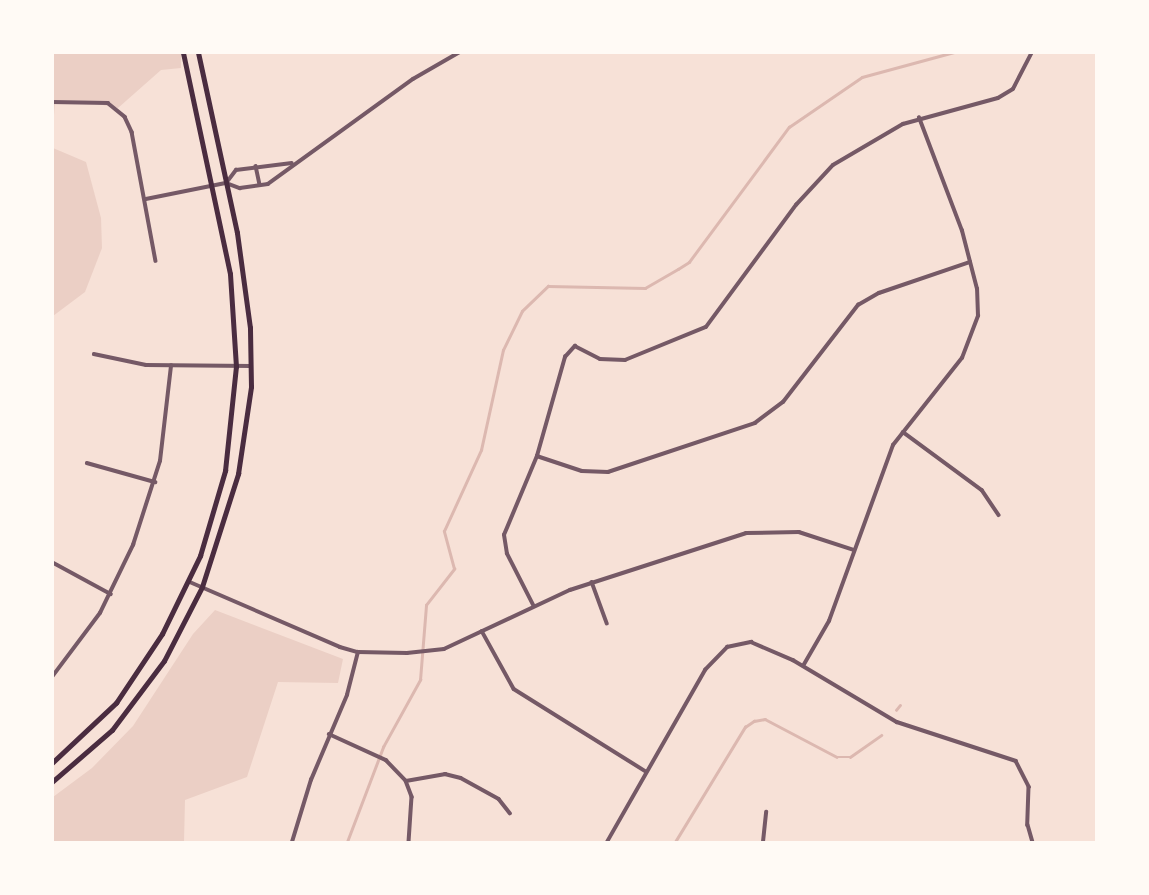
<!DOCTYPE html>
<style>
body{margin:0}
#map{position:relative;width:1149px;height:895px;overflow:hidden;background:#f7e1d7;font-family:"Source Sans 3",sans-serif}
div>[style]{position:absolute}
.green>*{inset:0;background:#ebcfc5}
.stream>*{height:2.5px;margin:-1.25px;padding:0 1.25px;transform-origin:1.25px;border-radius:1.25px;background:#dcb8b0}
.minor>*{height:3.5px;margin:-1.75px;padding:0 1.75px;transform-origin:1.75px;border-radius:1.75px;background:#755966}
.secondary>*{height:4.5px;margin:-2.25px;padding:0 2.25px;transform-origin:2.25px;border-radius:2.25px;background:#4a2c40}
span{translate:-50% -50%;white-space:nowrap;text-align:center;line-height:1.15;-webkit-text-stroke:7px #fffaf5;paint-order:stroke}
.frame{position:absolute;inset:0;border:54px solid #fffaf5;pointer-events:none}
</style>
<div id="map">
<div class="green">
<div style="clip-path:polygon(53px 53px,181px 53px,181px 68px,161px 70px,118px 108px,82px 101px,55px 102px,53px 128px)"></div>
<div style="clip-path:polygon(53px 148px,86px 162px,101px 218px,102px 248px,85px 292px,53px 316px)"></div>
<div style="clip-path:polygon(215px 610px,343px 659px,338px 683px,278px 682px,247px 777px,185px 800px,184px 842px,53px 842px,53px 797px,92px 768px,133px 726px,193px 634px)"></div>
</div>
<div class="stream">
<div style="left:896px;top:710px;width:6px;rotate:-51deg"></div>
<div style="left:347px;top:842px;width:102px;rotate:-69.2deg"></div>
<div style="left:383px;top:747px;width:77px;rotate:-61.1deg"></div>
<div style="left:420px;top:680px;width:75px;rotate:-85.4deg"></div>
<div style="left:426px;top:605px;width:46px;rotate:-52.1deg"></div>
<div style="left:454px;top:569px;width:39px;rotate:-105deg"></div>
<div style="left:444px;top:531px;width:89px;rotate:-65.4deg"></div>
<div style="left:481px;top:450px;width:102px;rotate:-77.6deg"></div>
<div style="left:503px;top:350px;width:43px;rotate:-64deg"></div>
<div style="left:522px;top:311px;width:36px;rotate:-44deg"></div>
<div style="left:548px;top:286px;width:97px;rotate:1.2deg"></div>
<div style="left:645px;top:288px;width:38px;rotate:-30deg"></div>
<div style="left:678px;top:269px;width:13px;rotate:-32deg"></div>
<div style="left:689px;top:262px;width:168px;rotate:-53.5deg"></div>
<div style="left:789px;top:127px;width:88px;rotate:-34.4deg"></div>
<div style="left:862px;top:77px;width:95px;rotate:-15.2deg"></div>
<div style="left:675px;top:842px;width:135px;rotate:-58.7deg"></div>
<div style="left:745px;top:727px;width:11px;rotate:-34deg"></div>
<div style="left:754px;top:721px;width:11px;rotate:-10deg"></div>
<div style="left:765px;top:719px;width:81px;rotate:27.8deg"></div>
<div style="left:837px;top:757px;width:13px"></div>
<div style="left:850px;top:757px;width:38px;rotate:-35deg"></div>
</div>
<div class="minor">
<div style="left:52px;top:102px;width:56px;rotate:1deg"></div>
<div style="left:108px;top:103px;width:22px;rotate:39deg"></div>
<div style="left:125px;top:117px;width:17px;rotate:65deg"></div>
<div style="left:132px;top:132px;width:131px;rotate:79.5deg"></div>
<div style="left:256px;top:166px;width:19px;rotate:78deg"></div>
<div style="left:227px;top:182px;width:15px;rotate:-53deg"></div>
<div style="left:236px;top:170px;width:56px;rotate:-7.1deg"></div>
<div style="left:146px;top:199px;width:82px;rotate:-11.3deg"></div>
<div style="left:226px;top:183px;width:15px;rotate:20deg"></div>
<div style="left:240px;top:188px;width:28px;rotate:-8deg"></div>
<div style="left:268px;top:184px;width:179px;rotate:-35.9deg"></div>
<div style="left:413px;top:79px;width:54px;rotate:-29.9deg"></div>
<div style="left:94px;top:354px;width:53px;rotate:11.9deg"></div>
<div style="left:146px;top:365px;width:105px;rotate:0.5deg"></div>
<div style="left:903px;top:432px;width:98px;rotate:36.3deg"></div>
<div style="left:982px;top:490px;width:30px;rotate:56deg"></div>
<div style="left:537px;top:456px;width:47px;rotate:18.4deg"></div>
<div style="left:582px;top:471px;width:26px;rotate:2deg"></div>
<div style="left:608px;top:472px;width:155px;rotate:-18.4deg"></div>
<div style="left:755px;top:423px;width:35px;rotate:-37deg"></div>
<div style="left:783px;top:402px;width:123px;rotate:-52.3deg"></div>
<div style="left:858px;top:305px;width:24px;rotate:-30deg"></div>
<div style="left:879px;top:293px;width:96px;rotate:-18.8deg"></div>
<div style="left:87px;top:463px;width:71px;rotate:15.6deg"></div>
<div style="left:52px;top:562px;width:67px;rotate:28.5deg"></div>
<div style="left:190px;top:582px;width:163px;rotate:23.4deg"></div>
<div style="left:340px;top:647px;width:19px;rotate:16deg"></div>
<div style="left:358px;top:652px;width:49px;rotate:1.2deg"></div>
<div style="left:407px;top:653px;width:37px;rotate:-6deg"></div>
<div style="left:444px;top:649px;width:139px;rotate:-25.1deg"></div>
<div style="left:570px;top:590px;width:185px;rotate:-17.9deg"></div>
<div style="left:746px;top:533px;width:53px;rotate:-1.1deg"></div>
<div style="left:799px;top:532px;width:58px;rotate:18.1deg"></div>
<div style="left:592px;top:582px;width:44px;rotate:69.9deg"></div>
<div style="left:533px;top:605px;width:57px;rotate:-117deg"></div>
<div style="left:507px;top:554px;width:19px;rotate:-99deg"></div>
<div style="left:504px;top:535px;width:86px;rotate:-67.3deg"></div>
<div style="left:537px;top:456px;width:103px;rotate:-74.2deg"></div>
<div style="left:565px;top:357px;width:15px;rotate:-48deg"></div>
<div style="left:575px;top:346px;width:28px;rotate:27deg"></div>
<div style="left:600px;top:359px;width:25px;rotate:2deg"></div>
<div style="left:625px;top:360px;width:87px;rotate:-22.2deg"></div>
<div style="left:706px;top:327px;width:152px;rotate:-53.6deg"></div>
<div style="left:796px;top:205px;width:54px;rotate:-47.2deg"></div>
<div style="left:833px;top:165px;width:81px;rotate:-30.4deg"></div>
<div style="left:903px;top:124px;width:98px;rotate:-15.3deg"></div>
<div style="left:998px;top:98px;width:17px;rotate:-31deg"></div>
<div style="left:1013px;top:89px;width:42px;rotate:-62.8deg"></div>
<div style="left:482px;top:631px;width:66px;rotate:61.1deg"></div>
<div style="left:514px;top:689px;width:155px;rotate:32deg"></div>
<div style="left:803px;top:666px;width:52px;rotate:-60deg"></div>
<div style="left:829px;top:621px;width:187px;rotate:-70deg"></div>
<div style="left:893px;top:445px;width:111px;rotate:-51.6deg"></div>
<div style="left:962px;top:358px;width:45px;rotate:-69.1deg"></div>
<div style="left:978px;top:316px;width:27px;rotate:-92deg"></div>
<div style="left:977px;top:289px;width:60px;rotate:-104.5deg"></div>
<div style="left:962px;top:231px;width:121px;rotate:-110.8deg"></div>
<div style="left:52px;top:677px;width:80px;rotate:-53.1deg"></div>
<div style="left:100px;top:613px;width:76px;rotate:-64.1deg"></div>
<div style="left:133px;top:545px;width:88px;rotate:-72.2deg"></div>
<div style="left:160px;top:461px;width:96px;rotate:-83.4deg"></div>
<div style="left:329px;top:734px;width:63px;rotate:24.5deg"></div>
<div style="left:386px;top:760px;width:29px;rotate:46deg"></div>
<div style="left:406px;top:781px;width:40px;rotate:-10deg"></div>
<div style="left:445px;top:774px;width:16px;rotate:14deg"></div>
<div style="left:461px;top:778px;width:43px;rotate:28.9deg"></div>
<div style="left:499px;top:799px;width:18px;rotate:52deg"></div>
<div style="left:406px;top:781px;width:17px;rotate:69deg"></div>
<div style="left:412px;top:797px;width:45px;rotate:93.8deg"></div>
<div style="left:292px;top:842px;width:65px;rotate:-73deg"></div>
<div style="left:311px;top:780px;width:92px;rotate:-67deg"></div>
<div style="left:347px;top:695px;width:44px;rotate:-75.7deg"></div>
<div style="left:607px;top:842px;width:198px;rotate:-60.3deg"></div>
<div style="left:705px;top:670px;width:32px;rotate:-46deg"></div>
<div style="left:727px;top:647px;width:25px;rotate:-12deg"></div>
<div style="left:751px;top:642px;width:46px;rotate:23.2deg"></div>
<div style="left:793px;top:660px;width:121px;rotate:30.8deg"></div>
<div style="left:897px;top:722px;width:125px;rotate:18.1deg"></div>
<div style="left:1016px;top:761px;width:29px;rotate:63deg"></div>
<div style="left:1029px;top:787px;width:38px;rotate:92deg"></div>
<div style="left:1028px;top:825px;width:18px;rotate:74deg"></div>
<div style="left:763px;top:842px;width:30px;rotate:-84deg"></div>
</div>
<div class="secondary">
<div style="left:52px;top:763px;width:88px;rotate:-43.2deg"></div>
<div style="left:116px;top:703px;width:83px;rotate:-56.3deg"></div>
<div style="left:162px;top:634px;width:87px;rotate:-64deg"></div>
<div style="left:200px;top:556px;width:89px;rotate:-73.6deg"></div>
<div style="left:225px;top:471px;width:105px;rotate:-84deg"></div>
<div style="left:236px;top:367px;width:93px;rotate:-93.7deg"></div>
<div style="left:230px;top:274px;width:227px;rotate:-102deg"></div>
<div style="left:52px;top:782px;width:79px;rotate:-40.9deg"></div>
<div style="left:112px;top:730px;width:86px;rotate:-53deg"></div>
<div style="left:164px;top:661px;width:83px;rotate:-62.8deg"></div>
<div style="left:202px;top:587px;width:119px;rotate:-72.3deg"></div>
<div style="left:238px;top:474px;width:88px;rotate:-81.5deg"></div>
<div style="left:251px;top:387px;width:59px;rotate:-91deg"></div>
<div style="left:250px;top:328px;width:96px;rotate:-97.8deg"></div>
<div style="left:237px;top:233px;width:185px;rotate:-102.2deg"></div>
</div>
<div class="frame"></div>
</div>
